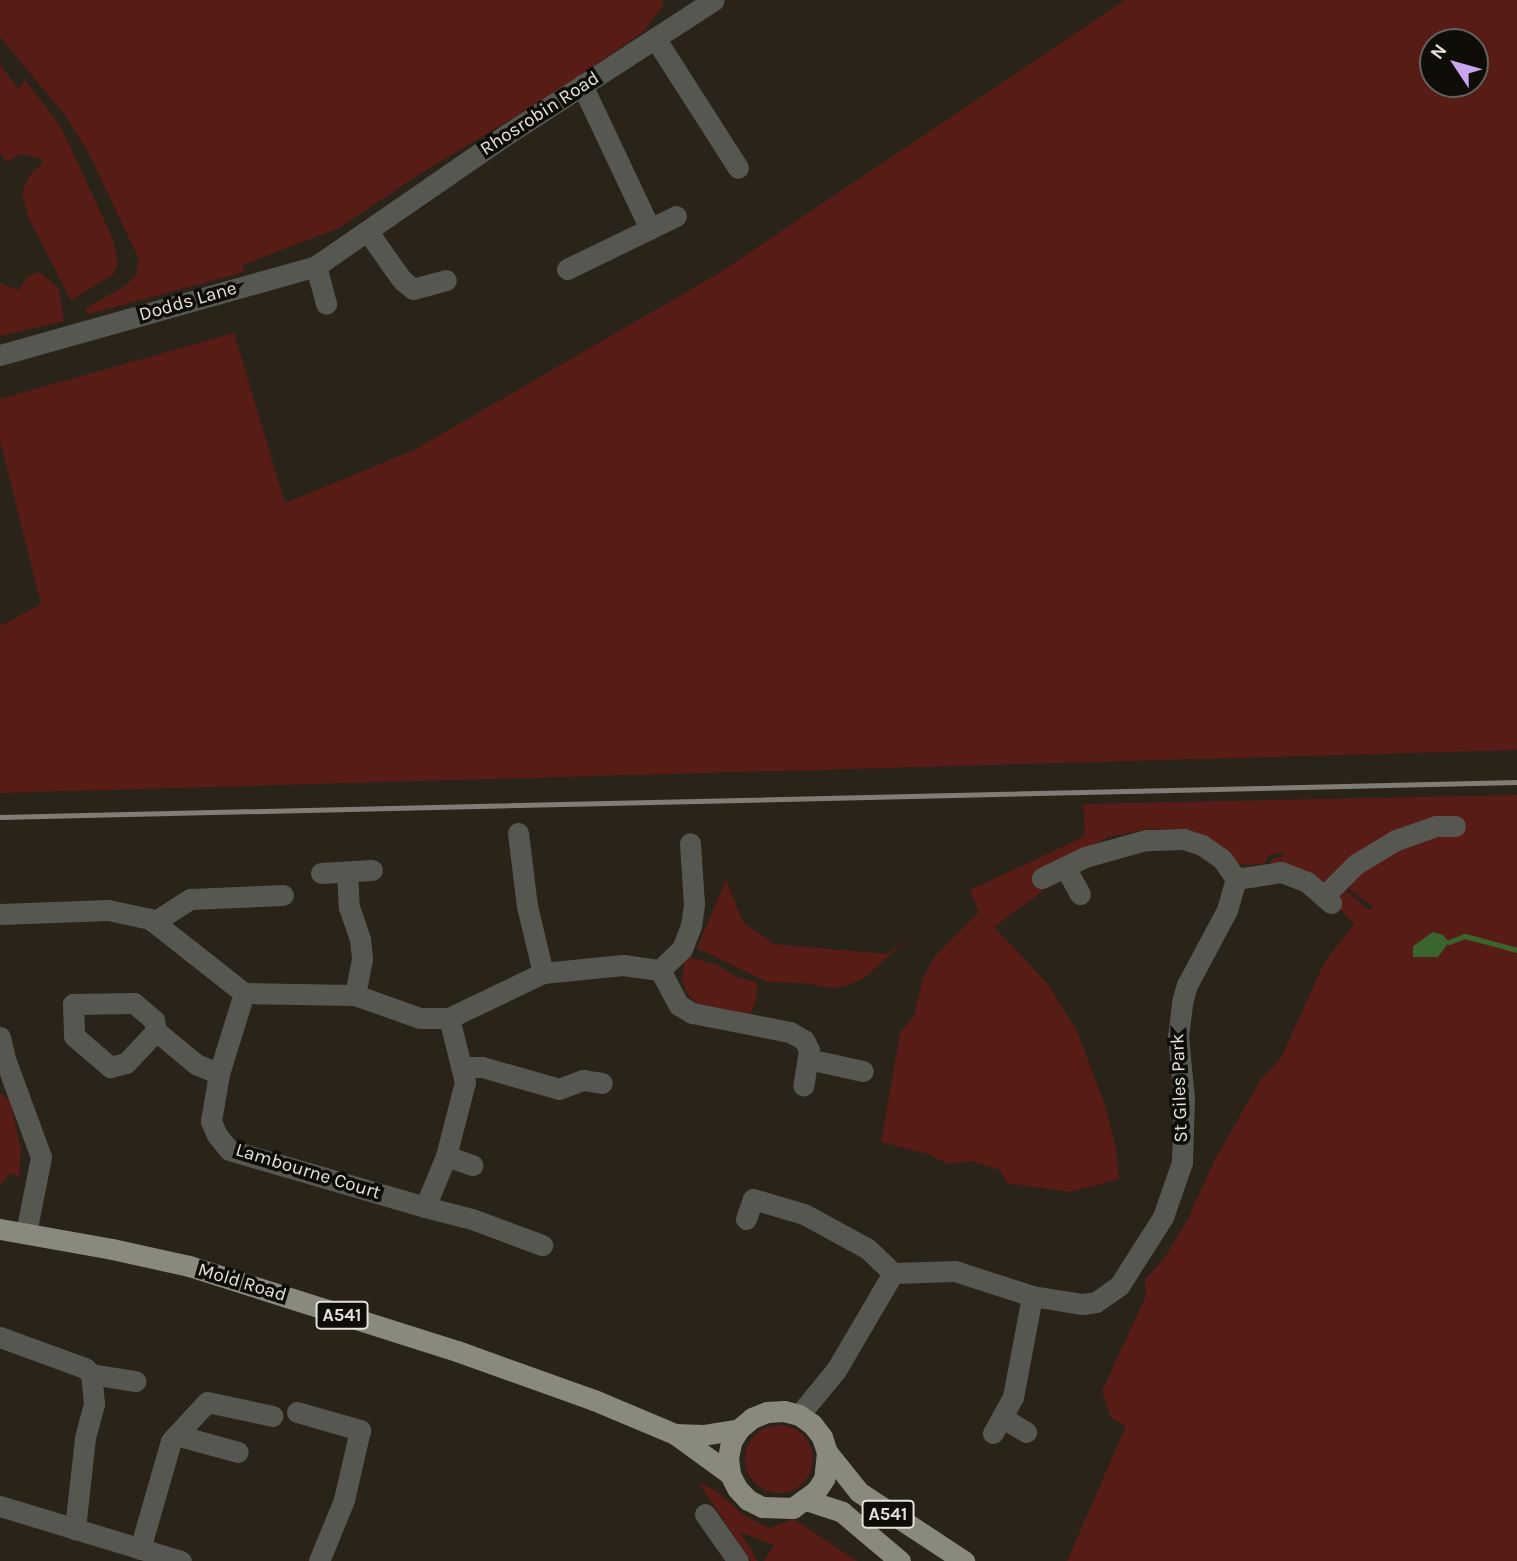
<!DOCTYPE html>
<style>
body{margin:0}
#map{position:relative;width:1517px;height:1561px;overflow:hidden;background:#292318;font-family:Karla,sans-serif}
div>[style]{position:absolute}
.green>*{inset:0;background:#581c16}
.round{border-radius:50%}
.water>*{inset:0;background:#3a652d}
.stream>*{height:5px;margin:-2.5px;padding:0 2.5px;transform-origin:2.5px;border-radius:2.5px;background:#3a652d}
.minor>*{height:21px;margin:-10.5px;padding:0 10.5px;transform-origin:10.5px;border-radius:10.5px;background:#575751}
.major>*{height:21px;margin:-10.5px;padding:0 10.5px;transform-origin:10.5px;border-radius:10.5px;background:#898a7d}
.rail>*{height:5px;margin:-2.5px;padding:0 2.5px;transform-origin:2.5px;border-radius:2.5px;background:#827d74}
span{translate:-50% -50%;white-space:nowrap;text-align:center;line-height:1.15;-webkit-text-stroke:7px #0f0d08;paint-order:stroke}
.shield-label span{padding:2px 5px;background:#0f0d08;border:2px solid;border-radius:5px;-webkit-text-stroke-width:0}
.shield-label{font-size:18px;color:#e6e2db;font-weight:700}
.street-label{font-size:19px;color:#e6e2db}
.north{position:absolute;left:1419px;top:28px;width:70px;height:70px;box-sizing:border-box;background:#0f0d08;border:2px solid #65625c;border-radius:50%;rotate:306deg;font-size:19px;font-weight:700;line-height:28px;text-align:center;color:#e6e2db}
.north::after{content:'';display:block;margin:auto;width:24px;height:32px;background:#c9a5ee;clip-path:polygon(50% 0,100% 100%,50% 72%,0 100%)}
</style>
<div id="map">
<div class="green">
<div style="clip-path:polygon(0 0,661px 0,664px 5px,643px 32px,556px 92px,415px 177px,339px 228px,242px 265px,244px 272px,89px 314px,85px 309px,126px 285px,136px 275px,139px 259px,90px 156px,65px 115px,0 37px)"></div>
<div style="clip-path:polygon(evenodd,1125px 0,1517px 0,1517px 750px,0 793px,0 626px,41px 604px,0 441px,0 399px,234px 333px,285px 503px,414px 450px,719px 273px,1125px 0,1433px 42px,1475px 42px,1475px 84px,1433px 84px,1433px 42px)"></div>
<div style="clip-path:polygon(0 64px,18px 89px,25px 80px,61px 127px,113px 239px,118px 262px,113px 275px,71px 300px,28px 217px,22px 193px,29px 176px,43px 163px,39px 158px,21px 154px,6px 162px,0 152px)"></div>
<div style="clip-path:polygon(40px 272px,59px 289px,64px 321px,0 336px,0 283px,18px 290px,28px 276px)"></div>
<div style="clip-path:polygon(1517px 795px,1517px 1561px,1067px 1561px,1126px 1426px,1111px 1418px,1102px 1391px,1146px 1296px,1145px 1280px,1165px 1257px,1189px 1217px,1214px 1161px,1261px 1079px,1281px 1058px,1324px 963px,1354px 924px,1334px 903px,1343px 888px,1369px 910px,1373px 907px,1345px 885px,1358px 872px,1435px 823px,1334px 882px,1328px 877px,1322px 884px,1270px 864px,1272px 859px,1282px 857px,1283px 852px,1269px 855px,1264px 864px,1243px 865px,1174px 830px,1149px 829px,1108px 837px,1033px 876px,1043px 891px,994px 927px,1047px 983px,1076px 1029px,1105px 1105px,1116px 1148px,1119px 1179px,1070px 1192px,1007px 1183px,1000px 1170px,972px 1161px,948px 1164px,928px 1154px,881px 1142px,900px 1033px,914px 1015px,923px 978px,934px 957px,979px 912px,970px 890px,1085px 836px,1083px 804px)"></div>
<div style="clip-path:polygon(726px 880px,743px 922px,774px 944px,887px 954px,909px 938px,863px 979px,846px 986px,833px 988px,802px 983px,767px 982px,697px 948px)"></div>
<div style="clip-path:polygon(689px 957px,717px 965px,737px 977px,758px 983px,756px 1001px,750px 1014px,698px 1004px,688px 995px,682px 980px,684px 963px)"></div>
<div style="clip-path:polygon(0 1094px,10px 1100px,21px 1149px,19px 1178px,10px 1173px,0 1186px)"></div>
<div class="round" style="left:745px;top:1425px;width:68px;height:68px"></div>
<div style="clip-path:polygon(698px 1482px,715px 1490px,745px 1516px,769px 1528px,794px 1519px,857px 1561px,764px 1561px,774px 1545px,740px 1532px,758px 1561px,751px 1561px)"></div>
</div>
<div class="water">
<div style="clip-path:polygon(1433px 932px,1443px 935px,1449px 942px,1438px 957px,1413px 957px,1413px 946px)"></div>
</div>
<div class="stream">
<div style="left:1449px;top:942px;width:17px;rotate:-21deg"></div>
<div style="left:1465px;top:936px;width:54px;rotate:15.1deg"></div>
</div>
<div class="minor">
<div style="left:655px;top:38px;width:154px;rotate:57.4deg"></div>
<div style="left:582px;top:85px;width:159px;rotate:64.7deg"></div>
<div style="left:368px;top:232px;width:59px;rotate:54.7deg"></div>
<div style="left:402px;top:280px;width:14px;rotate:39deg"></div>
<div style="left:413px;top:289px;width:34px;rotate:-15deg"></div>
<div style="left:316px;top:266px;width:39px;rotate:75deg"></div>
<div style="left:567px;top:269px;width:121px;rotate:-25.9deg"></div>
<div style="left:0;top:355px;width:328px;rotate:-15.7deg"></div>
<div style="left:316px;top:266px;width:234px;rotate:-34.6deg"></div>
<div style="left:509px;top:133px;width:244px;rotate:-33deg"></div>
<div style="left:518px;top:833px;width:74px;rotate:83deg"></div>
<div style="left:527px;top:906px;width:69px;rotate:76.6deg"></div>
<div style="left:1065px;top:867px;width:31px;rotate:61deg"></div>
<div style="left:347px;top:872px;width:35px;rotate:87deg"></div>
<div style="left:349px;top:907px;width:34px;rotate:71deg"></div>
<div style="left:360px;top:939px;width:20px;rotate:84deg"></div>
<div style="left:362px;top:959px;width:37px;rotate:101deg"></div>
<div style="left:321px;top:873px;width:51px;rotate:-3.4deg"></div>
<div style="left:1236px;top:879px;width:46px;rotate:-8.8deg"></div>
<div style="left:1281px;top:872px;width:28px;rotate:21deg"></div>
<div style="left:1307px;top:882px;width:32px;rotate:41deg"></div>
<div style="left:1324px;top:896px;width:45px;rotate:-45deg"></div>
<div style="left:1356px;top:864px;width:47px;rotate:-31deg"></div>
<div style="left:1396px;top:840px;width:42px;rotate:-19.3deg"></div>
<div style="left:1436px;top:826px;width:19px"></div>
<div style="left:0;top:914px;width:108px;rotate:-2.1deg"></div>
<div style="left:108px;top:910px;width:43px;rotate:12.1deg"></div>
<div style="left:150px;top:919px;width:120px;rotate:38.2deg"></div>
<div style="left:244px;top:993px;width:111px;rotate:1deg"></div>
<div style="left:355px;top:995px;width:69px;rotate:19.5deg"></div>
<div style="left:420px;top:1018px;width:29px"></div>
<div style="left:449px;top:1018px;width:104px;rotate:-25.6deg"></div>
<div style="left:543px;top:973px;width:80px;rotate:-5.7deg"></div>
<div style="left:623px;top:965px;width:37px;rotate:8deg"></div>
<div style="left:154px;top:922px;width:43px;rotate:-32.6deg"></div>
<div style="left:190px;top:899px;width:93px;rotate:-2.5deg"></div>
<div style="left:660px;top:970px;width:40px;rotate:62deg"></div>
<div style="left:679px;top:1005px;width:15px;rotate:32deg"></div>
<div style="left:692px;top:1013px;width:100px;rotate:11deg"></div>
<div style="left:790px;top:1032px;width:16px;rotate:30deg"></div>
<div style="left:804px;top:1040px;width:11px;rotate:63deg"></div>
<div style="left:809px;top:1050px;width:36px;rotate:99deg"></div>
<div style="left:660px;top:970px;width:30px;rotate:-44deg"></div>
<div style="left:682px;top:949px;width:25px;rotate:-69deg"></div>
<div style="left:691px;top:926px;width:22px;rotate:-82deg"></div>
<div style="left:694px;top:904px;width:61px;rotate:-93.8deg"></div>
<div style="left:244px;top:993px;width:85px;rotate:107.2deg"></div>
<div style="left:219px;top:1074px;width:48px;rotate:99.7deg"></div>
<div style="left:211px;top:1121px;width:15px;rotate:67deg"></div>
<div style="left:217px;top:1135px;width:19px;rotate:51deg"></div>
<div style="left:229px;top:1150px;width:204px;rotate:16.2deg"></div>
<div style="left:425px;top:1207px;width:55px;rotate:-67.6deg"></div>
<div style="left:446px;top:1156px;width:76px;rotate:-75.6deg"></div>
<div style="left:465px;top:1082px;width:66px;rotate:-104deg"></div>
<div style="left:156px;top:1031px;width:11px;rotate:-100deg"></div>
<div style="left:154px;top:1020px;width:26px;rotate:-140deg"></div>
<div style="left:134px;top:1003px;width:61px;rotate:179.1deg"></div>
<div style="left:73px;top:1004px;width:32px;rotate:88deg"></div>
<div style="left:74px;top:1036px;width:48px;rotate:40.7deg"></div>
<div style="left:110px;top:1067px;width:16px;rotate:-14deg"></div>
<div style="left:126px;top:1063px;width:44px;rotate:-46.8deg"></div>
<div style="left:156px;top:1031px;width:52px;rotate:39.5deg"></div>
<div style="left:196px;top:1064px;width:25px;rotate:23deg"></div>
<div style="left:0;top:1037px;width:23px;rotate:77deg"></div>
<div style="left:5px;top:1059px;width:104px;rotate:69.8deg"></div>
<div style="left:41px;top:1157px;width:77px;rotate:101.2deg"></div>
<div style="left:808px;top:1059px;width:56px;rotate:12.3deg"></div>
<div style="left:461px;top:1067px;width:21px"></div>
<div style="left:482px;top:1067px;width:80px;rotate:15.9deg"></div>
<div style="left:559px;top:1089px;width:26px;rotate:-21deg"></div>
<div style="left:583px;top:1080px;width:19px;rotate:9deg"></div>
<div style="left:446px;top:1156px;width:28px;rotate:19deg"></div>
<div style="left:425px;top:1207px;width:49px;rotate:14.3deg"></div>
<div style="left:472px;top:1219px;width:75px;rotate:20.4deg"></div>
<div style="left:746px;top:1219px;width:21px;rotate:-71deg"></div>
<div style="left:753px;top:1199px;width:53px;rotate:16.4deg"></div>
<div style="left:804px;top:1214px;width:73px;rotate:28.7deg"></div>
<div style="left:868px;top:1249px;width:35px;rotate:44deg"></div>
<div style="left:893px;top:1273px;width:113px;rotate:120.4deg"></div>
<div style="left:836px;top:1370px;width:58px;rotate:129.4deg"></div>
<div style="left:893px;top:1273px;width:62px;rotate:-1.8deg"></div>
<div style="left:955px;top:1271px;width:81px;rotate:18deg"></div>
<div style="left:1032px;top:1296px;width:51px;rotate:9.1deg"></div>
<div style="left:1082px;top:1304px;width:14px;rotate:-8deg"></div>
<div style="left:1096px;top:1302px;width:28px;rotate:-35deg"></div>
<div style="left:1119px;top:1286px;width:82px;rotate:-57.5deg"></div>
<div style="left:1163px;top:1217px;width:58px;rotate:-70.9deg"></div>
<div style="left:1182px;top:1162px;width:63px;rotate:-88.2deg"></div>
<div style="left:1184px;top:1099px;width:62px;rotate:-95.5deg"></div>
<div style="left:1178px;top:1037px;width:35px;rotate:-83deg"></div>
<div style="left:1182px;top:1002px;width:18px;rotate:-74deg"></div>
<div style="left:1187px;top:985px;width:85px;rotate:-61.9deg"></div>
<div style="left:1227px;top:910px;width:32px;rotate:-74deg"></div>
<div style="left:1236px;top:879px;width:24px;rotate:-125deg"></div>
<div style="left:1222px;top:859px;width:24px;rotate:-145deg"></div>
<div style="left:1202px;top:845px;width:19px;rotate:-162deg"></div>
<div style="left:1184px;top:839px;width:38px;rotate:178deg"></div>
<div style="left:1146px;top:840px;width:63px;rotate:164.4deg"></div>
<div style="left:1085px;top:857px;width:48px;rotate:154deg"></div>
<div style="left:0;top:1337px;width:90px;rotate:20deg"></div>
<div style="left:85px;top:1368px;width:8px;rotate:45deg"></div>
<div style="left:91px;top:1374px;width:30px;rotate:84deg"></div>
<div style="left:94px;top:1404px;width:35px;rotate:105deg"></div>
<div style="left:85px;top:1438px;width:92px;rotate:96.3deg"></div>
<div style="left:91px;top:1374px;width:45px;rotate:9deg"></div>
<div style="left:297px;top:1412px;width:66px;rotate:15.9deg"></div>
<div style="left:360px;top:1430px;width:72px;rotate:102.9deg"></div>
<div style="left:344px;top:1500px;width:66px;rotate:112.3deg"></div>
<div style="left:1003px;top:1418px;width:27px;rotate:31deg"></div>
<div style="left:993px;top:1433px;width:41px;rotate:-60.9deg"></div>
<div style="left:1013px;top:1397px;width:103px;rotate:-79.3deg"></div>
<div style="left:176px;top:1435px;width:64px;rotate:15.3deg"></div>
<div style="left:0;top:1506px;width:189px;rotate:16.9deg"></div>
<div style="left:705px;top:1514px;width:57px;rotate:54.9deg"></div>
<div style="left:140px;top:1549px;width:112px;rotate:-74deg"></div>
<div style="left:171px;top:1441px;width:53px;rotate:-47.3deg"></div>
<div style="left:207px;top:1402px;width:67px;rotate:12deg"></div>
</div>
<div class="major">
<div style="left:0;top:1229px;width:114px;rotate:10.1deg"></div>
<div style="left:112px;top:1249px;width:79px;rotate:12.4deg"></div>
<div style="left:189px;top:1266px;width:281px;rotate:17.6deg"></div>
<div style="left:457px;top:1351px;width:145px;rotate:19.7deg"></div>
<div style="left:594px;top:1400px;width:88px;rotate:22.8deg"></div>
<div style="left:675px;top:1434px;width:68px;rotate:36deg"></div>
<div style="left:675px;top:1434px;width:28px;rotate:2deg"></div>
<div style="left:703px;top:1435px;width:36px;rotate:-9deg"></div>
<div style="left:827px;top:1452px;width:27px;rotate:96deg"></div>
<div style="left:824px;top:1479px;width:14px;rotate:124deg"></div>
<div style="left:816px;top:1491px;width:29px;rotate:144deg"></div>
<div style="left:793px;top:1508px;width:31px;rotate:-178deg"></div>
<div style="left:762px;top:1507px;width:16px;rotate:-153deg"></div>
<div style="left:748px;top:1500px;width:16px;rotate:-133deg"></div>
<div style="left:737px;top:1488px;width:16px;rotate:-117deg"></div>
<div style="left:730px;top:1474px;width:16px;rotate:-97deg"></div>
<div style="left:728px;top:1458px;width:16px;rotate:-79deg"></div>
<div style="left:731px;top:1442px;width:15px;rotate:-58deg"></div>
<div style="left:739px;top:1429px;width:17px;rotate:-40deg"></div>
<div style="left:752px;top:1418px;width:16px;rotate:-22deg"></div>
<div style="left:767px;top:1412px;width:17px;rotate:-3deg"></div>
<div style="left:784px;top:1411px;width:16px;rotate:15deg"></div>
<div style="left:799px;top:1415px;width:16px;rotate:35deg"></div>
<div style="left:812px;top:1424px;width:16px;rotate:52deg"></div>
<div style="left:822px;top:1437px;width:16px;rotate:72deg"></div>
<div style="left:827px;top:1452px;width:51px;rotate:51.3deg"></div>
<div style="left:859px;top:1492px;width:126px;rotate:33.3deg"></div>
<div style="left:806px;top:1500px;width:38px;rotate:18deg"></div>
<div style="left:842px;top:1512px;width:76px;rotate:40.2deg"></div>
</div>
<div class="rail">
<div style="left:0;top:817px;width:1517px;rotate:-1.32deg"></div>
</div>
<div class="shield-label">
<span style="left:342px;top:1315px">A541</span>
<span style="left:888px;top:1514px">A541</span>
</div>
<div class="street-label">
<span style="left:540px;top:114px;rotate:-33deg">Rhosrobin Road</span>
<span style="left:188px;top:302px;rotate:-16deg">Dodds Lane</span>
<span style="left:1180px;top:1088px;rotate:-92deg">St Giles Park</span>
<span style="left:308px;top:1172px;rotate:17deg">Lambourne Court</span>
<span style="left:242px;top:1283px;rotate:17deg">Mold Road</span>
</div>
<div class="north">N</div>
</div>
